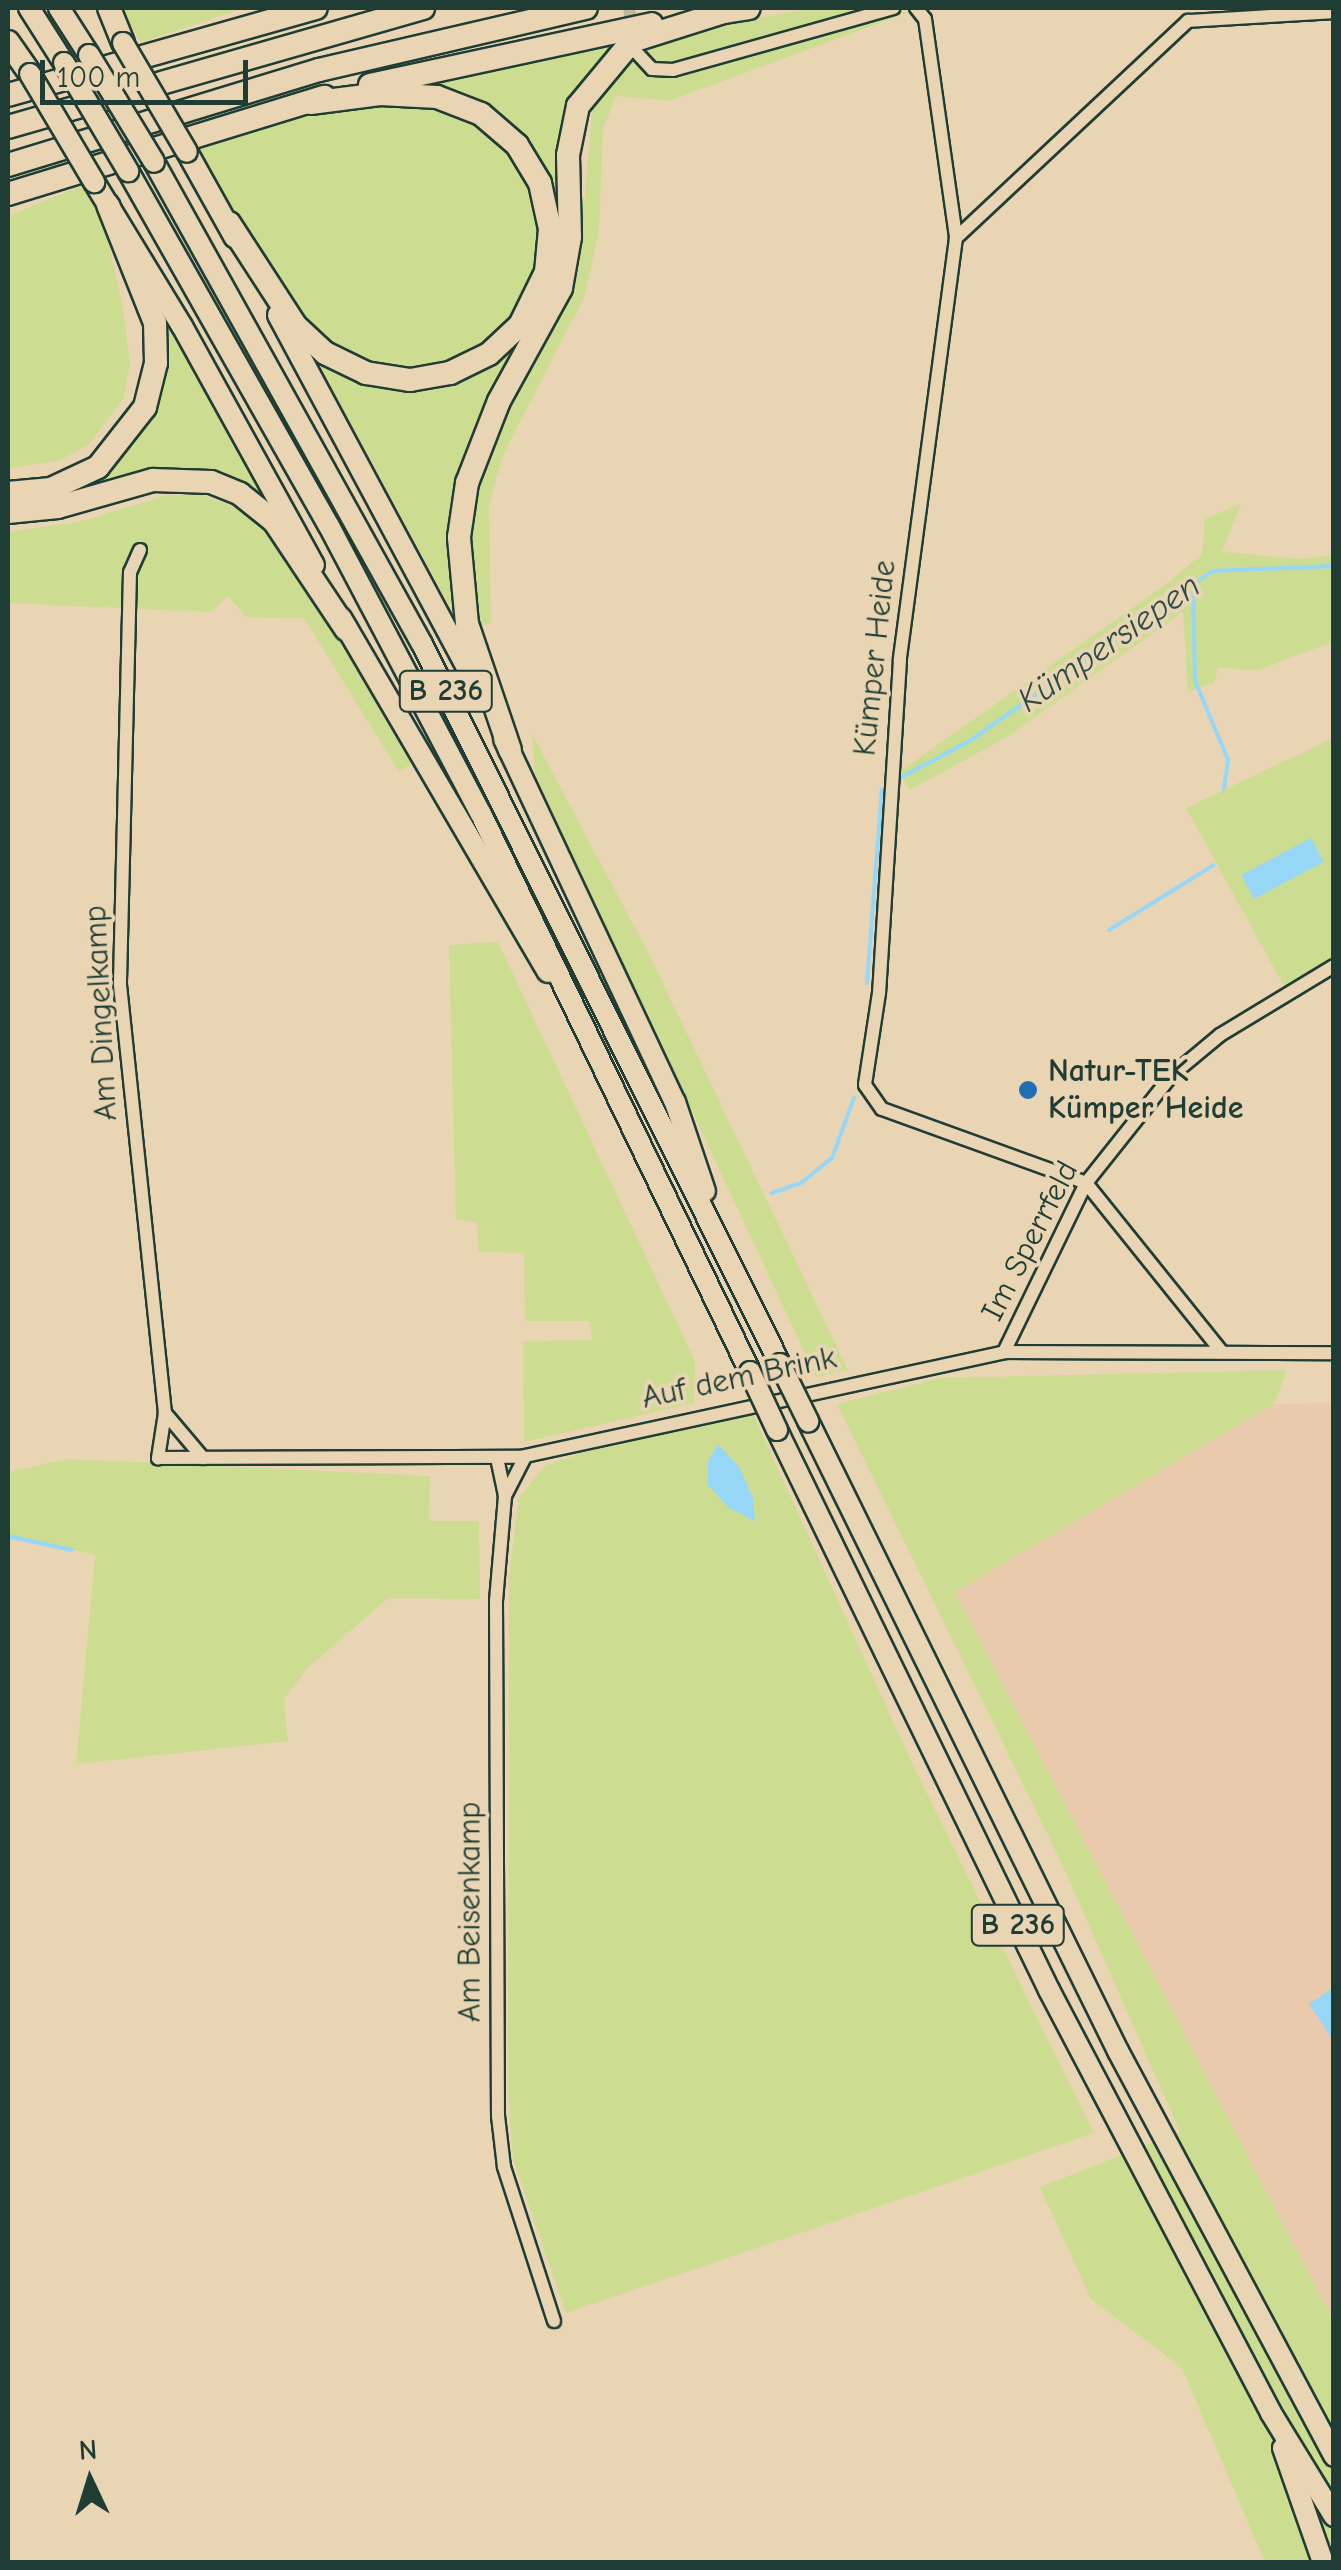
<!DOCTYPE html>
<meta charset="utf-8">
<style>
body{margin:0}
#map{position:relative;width:1341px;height:2570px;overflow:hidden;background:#e9d5b3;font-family:"Comic Neue",sans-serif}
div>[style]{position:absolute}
.built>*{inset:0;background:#e9caad}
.green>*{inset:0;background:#ccdd92}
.water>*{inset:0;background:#96d7f8;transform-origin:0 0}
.stream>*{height:4px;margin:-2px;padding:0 2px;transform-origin:2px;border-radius:2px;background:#96d7f8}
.minor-tunnel>*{height:12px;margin-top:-6px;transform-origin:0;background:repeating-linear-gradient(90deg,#c1b79a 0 12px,transparent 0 18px)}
.roads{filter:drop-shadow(2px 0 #1f3d34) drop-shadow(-2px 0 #1f3d34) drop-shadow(0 2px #1f3d34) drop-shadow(0 -2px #1f3d34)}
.minor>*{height:12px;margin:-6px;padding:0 6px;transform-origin:6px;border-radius:6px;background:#e9d5b3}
.trunk>*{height:20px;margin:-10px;padding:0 10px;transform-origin:10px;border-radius:10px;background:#e9d5b3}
.motorway>*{height:22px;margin:-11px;padding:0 11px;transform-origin:11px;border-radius:11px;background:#e9d5b3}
.bridges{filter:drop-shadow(2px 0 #1f3d34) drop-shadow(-2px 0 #1f3d34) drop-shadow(0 2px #1f3d34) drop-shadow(0 -2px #1f3d34)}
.trunk-bridge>*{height:20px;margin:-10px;padding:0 10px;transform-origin:10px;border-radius:10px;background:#e9d5b3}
.dots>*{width:28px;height:28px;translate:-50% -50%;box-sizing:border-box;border:5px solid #e9d5b3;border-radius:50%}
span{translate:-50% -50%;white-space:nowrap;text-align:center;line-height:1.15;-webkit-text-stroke:8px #e9d5b3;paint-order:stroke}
.shield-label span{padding:2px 8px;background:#e9d5b3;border:2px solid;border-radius:8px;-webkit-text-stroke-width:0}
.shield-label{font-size:30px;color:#1f3d34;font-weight:700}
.street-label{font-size:32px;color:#1f3d34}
.poi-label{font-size:32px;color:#1f3d34;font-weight:700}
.left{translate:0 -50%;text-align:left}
.water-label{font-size:35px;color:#2b4c48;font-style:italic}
.frame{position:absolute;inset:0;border:10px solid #1f3d34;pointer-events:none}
.north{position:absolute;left:40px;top:2430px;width:100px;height:100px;-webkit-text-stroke:8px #e9d5b3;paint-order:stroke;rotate:356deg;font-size:28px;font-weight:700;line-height:40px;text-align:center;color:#1f3d34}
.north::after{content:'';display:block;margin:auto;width:35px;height:45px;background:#1f3d34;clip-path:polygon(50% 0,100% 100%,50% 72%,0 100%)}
.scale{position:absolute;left:40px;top:60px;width:208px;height:45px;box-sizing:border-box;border:5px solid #1f3d34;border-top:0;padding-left:12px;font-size:30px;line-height:35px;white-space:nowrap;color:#1f3d34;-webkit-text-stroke:8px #e9d5b3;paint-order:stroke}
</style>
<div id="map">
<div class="built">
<div style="clip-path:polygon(1333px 1403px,1333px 2320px,954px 1591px,1274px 1404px)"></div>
</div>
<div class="green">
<div style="clip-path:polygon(123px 8px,243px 8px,140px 43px)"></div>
<div style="clip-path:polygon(812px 8px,864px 8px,663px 65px,643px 49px,707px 28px)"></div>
<div style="clip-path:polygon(899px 11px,907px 13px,669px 101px,616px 96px,603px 129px,599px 232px,584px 298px,503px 455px,489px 505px,491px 623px,477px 627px,470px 559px,475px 503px,491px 443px,578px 274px,593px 99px,630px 57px,651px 77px,667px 75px)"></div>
<div style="clip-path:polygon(618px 42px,573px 100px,560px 263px,481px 421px,460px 625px,317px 361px,369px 384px,464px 376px,551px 280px,525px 141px,417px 84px)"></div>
<div style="clip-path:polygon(408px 103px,472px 120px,499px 142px,533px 195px,539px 250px,520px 306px,497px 334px,450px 361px,390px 368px,337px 349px,311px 328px,282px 294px,196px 144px,321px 110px)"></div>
<div style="clip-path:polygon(84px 185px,105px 227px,123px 307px,130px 364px,124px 398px,89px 444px,59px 461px,8px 468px,8px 216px)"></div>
<div style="clip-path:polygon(164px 317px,265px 497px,217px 472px,187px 468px,152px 470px,57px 499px,109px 468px,142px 431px,156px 401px)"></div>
<div style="clip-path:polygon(167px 495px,202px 495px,259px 517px,290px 552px,411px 764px,399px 772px,304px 618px,246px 617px,228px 596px,211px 612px,8px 603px,8px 532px,78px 522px)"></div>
<div style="clip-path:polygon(1241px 504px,1222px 552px,1302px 559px,1333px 554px,1333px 642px,1258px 670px,1218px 668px,1214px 683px,1188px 692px,1183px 612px,1007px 737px,910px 790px,899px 772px,1165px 585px,1202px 554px,1205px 518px)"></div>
<div style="clip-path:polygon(532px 734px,649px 954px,848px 1370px,816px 1377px,535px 774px)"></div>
<div style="clip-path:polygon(1333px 738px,1333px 958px,1285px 988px,1186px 808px)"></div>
<div style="clip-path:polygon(498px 942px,695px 1361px,694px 1403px,524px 1442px,523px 1341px,592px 1340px,589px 1321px,525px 1321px,524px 1253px,478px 1252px,477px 1222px,456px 1220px,449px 945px)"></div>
<div style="clip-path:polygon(1287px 1370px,1274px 1404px,955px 1592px,1333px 2320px,1333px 2562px,1265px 2562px,1182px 2368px,1091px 2299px,1040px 2187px,1180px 2132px,1062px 1864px,837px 1404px,941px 1378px)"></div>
<div style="clip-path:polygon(752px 1412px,915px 1769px,1094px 2133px,566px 2313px,513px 2159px,508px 2092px,509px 1576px,519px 1497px,545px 1466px,578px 1454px)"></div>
<div style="clip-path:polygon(68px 1459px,430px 1476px,429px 1521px,479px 1521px,480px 1599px,388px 1598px,307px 1669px,284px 1699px,288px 1741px,76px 1764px,95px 1555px,23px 1537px,8px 1540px,8px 1472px)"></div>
</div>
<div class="water">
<div style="left:1311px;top:838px;width:27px;height:79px;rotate:62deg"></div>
<div style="clip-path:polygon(718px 1444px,739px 1467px,753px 1498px,755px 1521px,729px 1508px,708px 1485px,708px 1461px)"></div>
<div style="clip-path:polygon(1333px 1988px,1333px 2040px,1309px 2004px)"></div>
</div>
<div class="stream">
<div style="left:1193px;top:586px;width:95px;rotate:88.8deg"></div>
<div style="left:1195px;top:681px;width:86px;rotate:67.3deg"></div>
<div style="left:1228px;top:760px;width:29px;rotate:98deg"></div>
<div style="left:902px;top:777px;width:78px;rotate:-28.2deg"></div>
<div style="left:971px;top:740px;width:294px;rotate:-35deg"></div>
<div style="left:1212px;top:571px;width:122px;rotate:-2.3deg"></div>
<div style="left:1109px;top:930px;width:123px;rotate:-31.8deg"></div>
<div style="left:867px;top:983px;width:194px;rotate:-85.6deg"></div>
<div style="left:772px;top:1193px;width:31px;rotate:-19deg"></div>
<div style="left:801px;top:1183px;width:40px;rotate:-39deg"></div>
<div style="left:832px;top:1158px;width:64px;rotate:-69.9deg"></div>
<div style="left:8px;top:1536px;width:65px;rotate:12.5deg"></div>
</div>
<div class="minor-tunnel">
<div style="left:629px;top:8px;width:23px;rotate:80deg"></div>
</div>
<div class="roads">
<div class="minor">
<div style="left:916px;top:8px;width:14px;rotate:51deg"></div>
<div style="left:925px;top:19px;width:221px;rotate:81.9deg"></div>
<div style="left:956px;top:238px;width:426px;rotate:97.6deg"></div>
<div style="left:900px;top:660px;width:334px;rotate:93.6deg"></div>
<div style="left:879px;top:993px;width:93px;rotate:98.7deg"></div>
<div style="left:865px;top:1085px;width:29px;rotate:55deg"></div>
<div style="left:882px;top:1109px;width:217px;rotate:19.9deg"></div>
<div style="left:1086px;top:1183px;width:216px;rotate:51.2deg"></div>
<div style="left:637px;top:53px;width:22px;rotate:47deg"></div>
<div style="left:652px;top:69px;width:21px;rotate:3deg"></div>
<div style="left:673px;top:70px;width:229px;rotate:-15.7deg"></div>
<div style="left:956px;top:238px;width:318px;rotate:-43.1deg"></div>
<div style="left:1188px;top:21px;width:146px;rotate:-3.5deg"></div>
<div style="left:140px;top:550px;width:24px;rotate:114deg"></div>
<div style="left:130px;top:572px;width:413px;rotate:91.4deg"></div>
<div style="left:120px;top:985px;width:430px;rotate:84deg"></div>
<div style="left:165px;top:1413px;width:46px;rotate:98.8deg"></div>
<div style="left:158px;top:1458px;width:362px;rotate:-0.2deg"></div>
<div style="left:520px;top:1457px;width:495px;rotate:-12.2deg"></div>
<div style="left:1004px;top:1352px;width:330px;rotate:0.2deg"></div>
<div style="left:1004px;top:1352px;width:188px;rotate:-64.1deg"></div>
<div style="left:1086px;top:1183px;width:138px;rotate:-51.5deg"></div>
<div style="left:1172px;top:1075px;width:62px;rotate:-39.8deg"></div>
<div style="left:1220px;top:1035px;width:133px;rotate:-31.2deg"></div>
<div style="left:165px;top:1413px;width:59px;rotate:49.8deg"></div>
<div style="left:497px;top:1458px;width:39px;rotate:78deg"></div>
<div style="left:505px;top:1496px;width:104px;rotate:94.9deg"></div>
<div style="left:496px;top:1600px;width:516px;rotate:89.78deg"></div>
<div style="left:498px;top:2116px;width:51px;rotate:83.3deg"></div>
<div style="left:504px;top:2167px;width:162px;rotate:72deg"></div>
<div style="left:505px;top:1496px;width:44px;rotate:-62.9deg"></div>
</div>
<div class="trunk">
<div style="left:29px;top:8px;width:65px;rotate:57.5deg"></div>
<div style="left:59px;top:8px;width:56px;rotate:57.4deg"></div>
<div style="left:187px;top:152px;width:98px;rotate:60.8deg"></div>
<div style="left:154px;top:162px;width:551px;rotate:60.93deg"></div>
<div style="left:422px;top:644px;width:804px;rotate:63.56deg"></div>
<div style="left:128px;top:171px;width:408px;rotate:60.5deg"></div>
<div style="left:329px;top:526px;width:326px;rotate:62.2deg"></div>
<div style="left:481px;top:814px;width:619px;rotate:64.26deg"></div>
<div style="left:94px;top:182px;width:169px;rotate:58.6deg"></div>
<div style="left:182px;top:326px;width:273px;rotate:61.1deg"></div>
<div style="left:278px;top:315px;width:436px;rotate:61.8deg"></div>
<div style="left:341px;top:618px;width:410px;rotate:59.7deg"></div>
<div style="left:504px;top:739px;width:401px;rotate:64.8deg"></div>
<div style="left:675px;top:1102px;width:94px;rotate:71.4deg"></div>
<div style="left:808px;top:1421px;width:702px;rotate:63.8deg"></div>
<div style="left:1118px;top:2051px;width:459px;rotate:61.9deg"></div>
<div style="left:777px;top:1430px;width:623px;rotate:64.09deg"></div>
<div style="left:1049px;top:1990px;width:478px;rotate:62.3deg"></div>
<div style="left:1271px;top:2413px;width:121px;rotate:58.5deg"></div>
<div style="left:1283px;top:2448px;width:121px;rotate:70.7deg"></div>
</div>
<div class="motorway">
<div style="left:109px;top:8px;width:38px;rotate:68deg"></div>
<div style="left:712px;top:14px;width:37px;rotate:-9deg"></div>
<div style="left:8px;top:42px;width:39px;rotate:55deg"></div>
<div style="left:370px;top:85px;width:288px;rotate:-12.2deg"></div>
<div style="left:8px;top:95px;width:320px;rotate:-15.8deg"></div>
<div style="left:8px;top:127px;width:432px;rotate:-16deg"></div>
<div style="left:8px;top:165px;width:325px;rotate:-17deg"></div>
<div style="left:319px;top:70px;width:274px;rotate:-13.1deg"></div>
<div style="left:8px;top:194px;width:331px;rotate:-17.1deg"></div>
<div style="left:229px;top:223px;width:123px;rotate:57deg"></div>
<div style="left:296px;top:326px;width:40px;rotate:43deg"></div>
<div style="left:325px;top:353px;width:46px;rotate:26deg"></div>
<div style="left:366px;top:373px;width:45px;rotate:9deg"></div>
<div style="left:410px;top:380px;width:41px;rotate:-9.9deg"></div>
<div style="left:450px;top:373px;width:43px;rotate:-26deg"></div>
<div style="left:489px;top:354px;width:42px;rotate:-43.1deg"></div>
<div style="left:520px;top:325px;width:59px;rotate:-63.9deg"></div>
<div style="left:546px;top:272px;width:43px;rotate:-84.7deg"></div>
<div style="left:550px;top:229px;width:47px;rotate:-102.3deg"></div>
<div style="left:540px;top:183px;width:44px;rotate:-121.2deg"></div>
<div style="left:517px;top:145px;width:48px;rotate:-139.3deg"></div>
<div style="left:481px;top:114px;width:47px;rotate:-158.9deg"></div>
<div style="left:437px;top:97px;width:57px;rotate:-177deg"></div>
<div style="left:380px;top:94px;width:70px;rotate:172.6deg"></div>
<div style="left:8px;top:493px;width:43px;rotate:-5.3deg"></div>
<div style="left:51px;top:489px;width:52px;rotate:-25.1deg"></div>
<div style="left:98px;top:467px;width:76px;rotate:-51.9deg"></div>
<div style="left:145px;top:407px;width:45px;rotate:-76deg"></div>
<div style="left:156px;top:363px;width:40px;rotate:-91.4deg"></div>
<div style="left:155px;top:323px;width:127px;rotate:-111.7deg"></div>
<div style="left:8px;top:512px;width:50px;rotate:-5.7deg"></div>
<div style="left:58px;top:507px;width:99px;rotate:-15.9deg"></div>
<div style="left:153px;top:480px;width:58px;rotate:2deg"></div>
<div style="left:211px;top:482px;width:31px;rotate:22deg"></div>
<div style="left:240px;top:494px;width:43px;rotate:38.5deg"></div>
<div style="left:274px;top:521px;width:130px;rotate:56.3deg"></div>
<div style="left:510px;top:750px;width:133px;rotate:-108.8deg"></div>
<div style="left:467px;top:624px;width:87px;rotate:-95.3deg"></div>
<div style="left:459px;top:537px;width:55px;rotate:-81.6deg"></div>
<div style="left:467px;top:483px;width:88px;rotate:-68.7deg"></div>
<div style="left:499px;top:401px;width:129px;rotate:-61.2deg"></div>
<div style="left:561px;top:288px;width:52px;rotate:-80deg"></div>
<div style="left:570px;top:237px;width:82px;rotate:-91.4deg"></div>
<div style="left:568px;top:155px;width:50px;rotate:-78.5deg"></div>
<div style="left:578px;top:106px;width:85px;rotate:-50.3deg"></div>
<div style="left:632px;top:41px;width:96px;rotate:-17.5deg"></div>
</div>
</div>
<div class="bridges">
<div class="trunk-bridge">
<div style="left:123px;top:43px;width:126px;rotate:59.6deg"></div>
<div style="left:89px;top:55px;width:125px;rotate:58.7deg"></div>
<div style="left:64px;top:63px;width:126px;rotate:59.3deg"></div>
<div style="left:30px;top:74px;width:126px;rotate:59.3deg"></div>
<div style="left:780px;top:1364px;width:64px;rotate:63.8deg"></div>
<div style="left:750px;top:1372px;width:64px;rotate:65deg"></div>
</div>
</div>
<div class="dots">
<div style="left:1028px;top:1090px;background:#1f6fb2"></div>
</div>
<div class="shield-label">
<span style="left:446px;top:691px">B 236</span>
<span style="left:1018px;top:1925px">B 236</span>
</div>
<div class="street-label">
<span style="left:875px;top:658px;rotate:-84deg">Kümper Heide</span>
<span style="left:101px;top:1013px;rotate:-93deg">Am Dingelkamp</span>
<span style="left:1030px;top:1241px;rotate:-63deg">Im Sperrfeld</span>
<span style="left:739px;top:1378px;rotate:-12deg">Auf dem Brink</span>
<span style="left:470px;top:1912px;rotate:-90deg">Am Beisenkamp</span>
</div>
<div class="poi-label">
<span class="left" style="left:1048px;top:1090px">Natur-TEK<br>Kümper Heide</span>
</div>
<div class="water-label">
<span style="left:1109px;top:643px;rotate:-35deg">Kümpersiepen</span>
</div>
<div class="frame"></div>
<div class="north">N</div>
<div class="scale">100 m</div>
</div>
